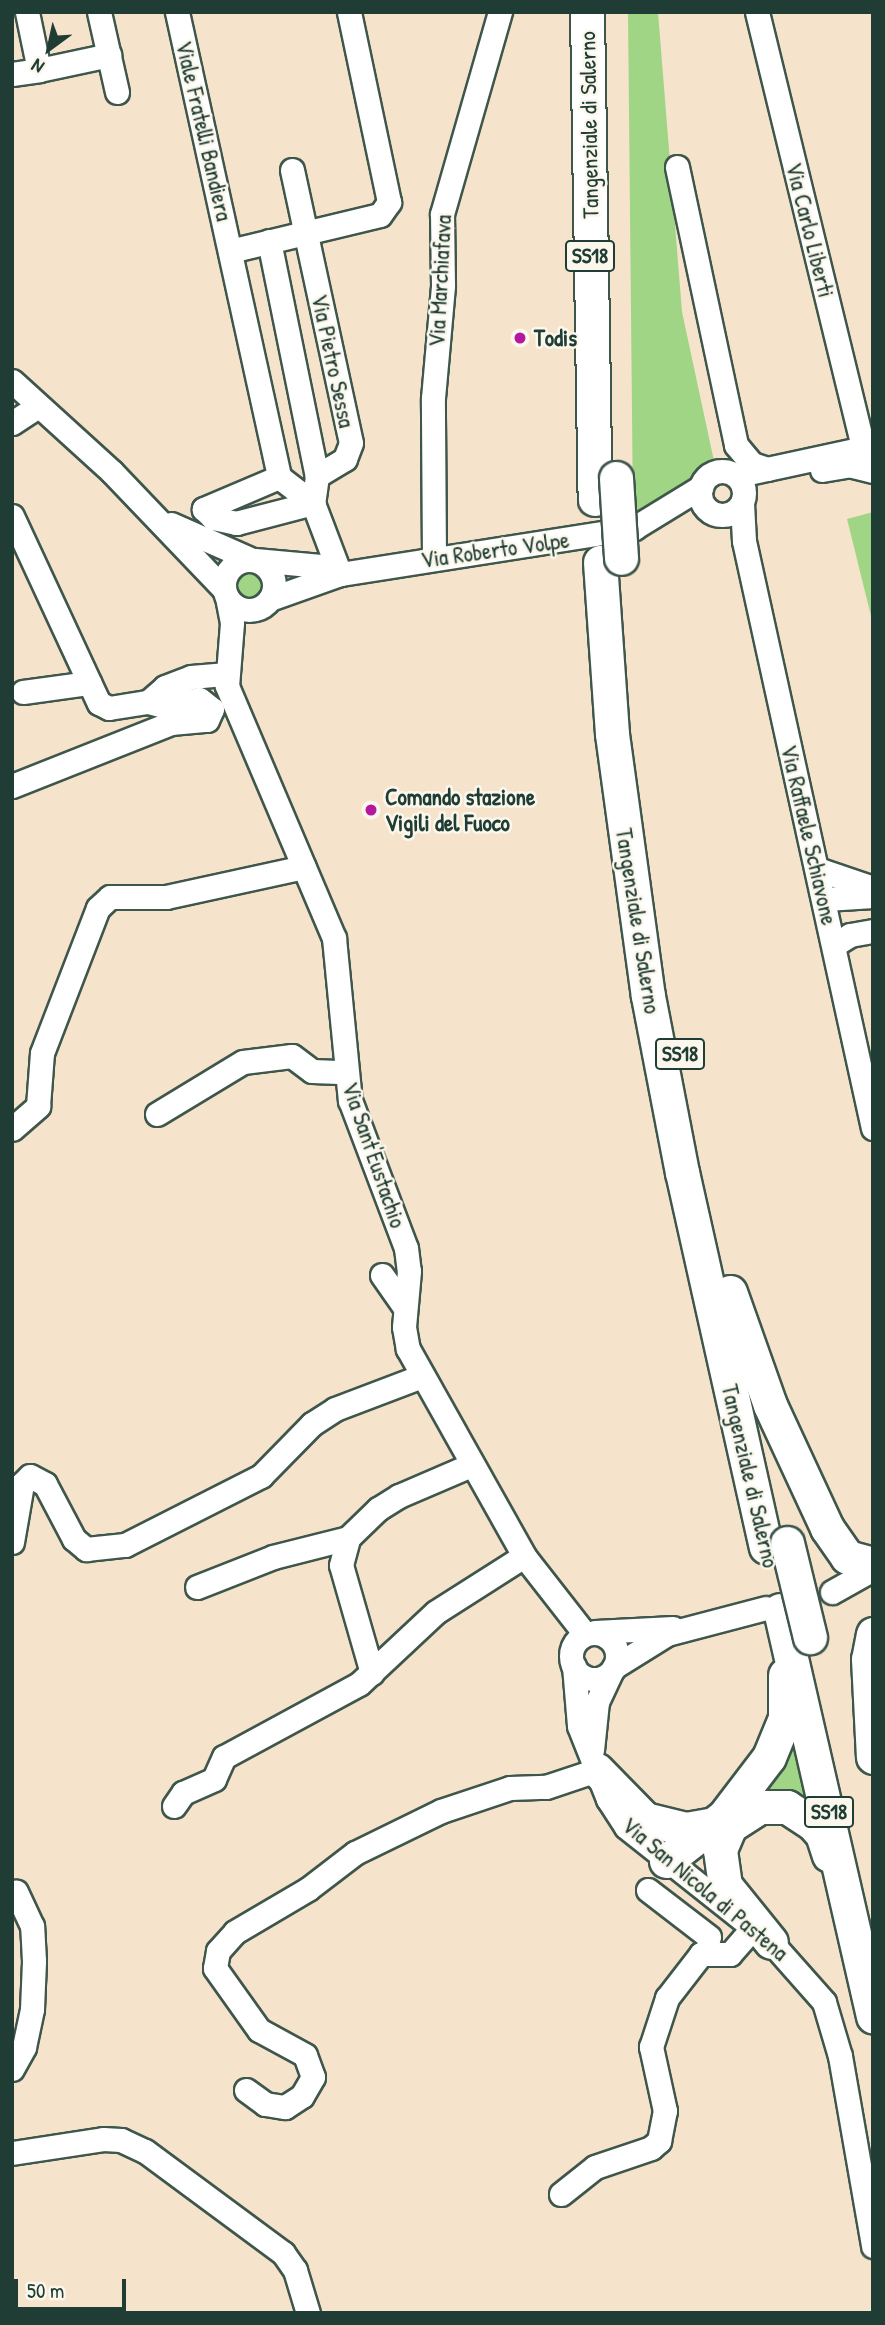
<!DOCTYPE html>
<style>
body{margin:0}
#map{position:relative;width:885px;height:2325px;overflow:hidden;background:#f6e3cc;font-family:"Patrick Hand",sans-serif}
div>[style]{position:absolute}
.green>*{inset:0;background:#a0d586}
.round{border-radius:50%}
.roads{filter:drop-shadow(2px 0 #3f564b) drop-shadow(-2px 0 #3f564b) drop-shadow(0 2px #3f564b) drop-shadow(0 -2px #3f564b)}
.minor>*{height:23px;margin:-11.5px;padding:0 11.5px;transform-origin:11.5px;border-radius:11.5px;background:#fff}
.minor>.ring{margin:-11.5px;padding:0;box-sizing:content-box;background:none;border:23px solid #fff;border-radius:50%}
.highway>*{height:33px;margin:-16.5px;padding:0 16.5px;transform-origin:16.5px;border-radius:16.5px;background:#fff}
.bridges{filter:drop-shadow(2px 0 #3f564b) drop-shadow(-2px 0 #3f564b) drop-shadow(0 2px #3f564b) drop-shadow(0 -2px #3f564b)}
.highway-bridge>*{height:33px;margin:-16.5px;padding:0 16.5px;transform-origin:16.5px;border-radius:16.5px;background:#fff}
.dots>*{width:19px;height:19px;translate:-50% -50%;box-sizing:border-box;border:4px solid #fbf7ec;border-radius:50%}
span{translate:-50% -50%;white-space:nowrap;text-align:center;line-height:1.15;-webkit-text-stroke:5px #fbf7ec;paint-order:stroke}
.shield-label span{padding:2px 5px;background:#fbf7ec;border:2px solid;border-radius:5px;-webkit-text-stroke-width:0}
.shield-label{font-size:21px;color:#1f3d34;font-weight:700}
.street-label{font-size:23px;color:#1f3d34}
.poi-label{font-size:23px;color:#1f3d34;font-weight:700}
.left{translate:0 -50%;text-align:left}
.frame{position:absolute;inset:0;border:14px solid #1f3d34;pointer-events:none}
.north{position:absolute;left:14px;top:14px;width:70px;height:70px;-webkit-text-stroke:5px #fbf7ec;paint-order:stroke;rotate:213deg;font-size:19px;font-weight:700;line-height:28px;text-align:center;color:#1f3d34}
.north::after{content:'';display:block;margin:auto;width:24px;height:32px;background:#1f3d34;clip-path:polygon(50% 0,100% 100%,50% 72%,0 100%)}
.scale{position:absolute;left:14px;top:2279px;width:112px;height:32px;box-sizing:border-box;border:4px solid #1f3d34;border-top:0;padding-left:9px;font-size:21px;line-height:24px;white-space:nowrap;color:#1f3d34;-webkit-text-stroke:5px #fbf7ec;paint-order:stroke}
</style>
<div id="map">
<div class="green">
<div style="clip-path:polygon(628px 12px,658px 12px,682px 312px,714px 461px,694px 475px,678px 496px,633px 514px)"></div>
<div style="clip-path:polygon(873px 512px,873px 624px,847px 519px)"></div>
<div class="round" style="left:232px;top:569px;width:32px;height:32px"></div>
<div style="clip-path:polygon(792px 1720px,820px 1821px,737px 1809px)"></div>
</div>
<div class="roads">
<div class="minor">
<div style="left:99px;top:12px;width:82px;rotate:77.3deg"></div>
<div style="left:177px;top:12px;width:476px;rotate:77.6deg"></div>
<div style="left:279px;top:477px;width:43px;rotate:37.4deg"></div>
<div style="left:757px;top:12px;width:448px;rotate:76.3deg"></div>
<div style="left:39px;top:70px;width:72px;rotate:-12.1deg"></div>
<div style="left:12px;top:74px;width:27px;rotate:-8deg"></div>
<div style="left:39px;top:70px;width:59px;rotate:-101.7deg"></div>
<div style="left:677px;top:167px;width:284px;rotate:78deg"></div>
<div style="left:736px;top:445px;width:25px;rotate:50deg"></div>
<div style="left:752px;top:464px;width:16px;rotate:18deg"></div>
<div style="left:292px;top:170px;width:279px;rotate:77.8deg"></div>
<div style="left:351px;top:443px;width:17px;rotate:111deg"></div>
<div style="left:345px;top:459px;width:33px;rotate:149deg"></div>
<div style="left:317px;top:476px;width:27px;rotate:98deg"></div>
<div style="left:313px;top:503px;width:76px;rotate:69.2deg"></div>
<div style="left:269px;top:241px;width:240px;rotate:78.5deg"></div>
<div style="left:230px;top:251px;width:154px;rotate:-13.5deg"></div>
<div style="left:380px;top:215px;width:16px;rotate:-55deg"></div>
<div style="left:389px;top:202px;width:194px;rotate:-101.9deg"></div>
<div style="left:12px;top:381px;width:135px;rotate:42.3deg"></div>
<div style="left:112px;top:472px;width:162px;rotate:46.3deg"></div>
<div style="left:12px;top:423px;width:30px;rotate:-33deg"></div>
<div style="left:822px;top:470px;width:27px;rotate:-10deg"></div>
<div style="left:849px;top:465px;width:25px;rotate:14deg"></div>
<div class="ring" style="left:700px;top:471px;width:21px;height:21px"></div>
<div style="left:753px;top:472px;width:123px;rotate:-12.2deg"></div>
<div style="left:279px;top:477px;width:82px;rotate:156.9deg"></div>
<div style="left:204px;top:509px;width:13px;rotate:45deg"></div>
<div style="left:213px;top:518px;width:24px;rotate:12deg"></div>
<div style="left:236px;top:523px;width:80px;rotate:-14.6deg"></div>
<div style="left:742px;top:503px;width:38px;rotate:87deg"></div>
<div style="left:744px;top:541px;width:601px;rotate:77.61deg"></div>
<div style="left:12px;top:516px;width:206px;rotate:65.1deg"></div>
<div style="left:99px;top:703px;width:11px;rotate:27deg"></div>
<div style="left:109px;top:708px;width:39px;rotate:-9deg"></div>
<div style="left:148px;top:702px;width:23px;rotate:-41deg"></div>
<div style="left:165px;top:687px;width:28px;rotate:-21deg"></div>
<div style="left:191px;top:677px;width:33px;rotate:-5deg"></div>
<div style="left:171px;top:524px;width:86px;rotate:23.9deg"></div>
<div style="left:434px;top:559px;width:161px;rotate:-90.4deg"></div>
<div style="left:433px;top:398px;width:113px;rotate:-84.9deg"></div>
<div style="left:443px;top:285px;width:71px;rotate:-90.8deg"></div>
<div style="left:442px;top:214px;width:210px;rotate:-74deg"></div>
<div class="ring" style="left:224px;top:560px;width:27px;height:27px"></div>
<div style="left:255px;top:560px;width:66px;rotate:5.2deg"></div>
<div style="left:321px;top:566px;width:21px;rotate:23deg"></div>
<div style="left:227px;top:597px;width:26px;rotate:79deg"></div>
<div style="left:232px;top:623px;width:63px;rotate:94.5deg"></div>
<div style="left:227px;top:686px;width:274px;rotate:67deg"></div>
<div style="left:334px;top:938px;width:163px;rotate:84.4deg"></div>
<div style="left:350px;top:1100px;width:158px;rotate:69.3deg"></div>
<div style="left:406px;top:1248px;width:23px;rotate:83deg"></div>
<div style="left:409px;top:1271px;width:56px;rotate:95.1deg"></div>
<div style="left:404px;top:1327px;width:22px;rotate:80deg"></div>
<div style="left:408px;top:1349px;width:237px;rotate:60.7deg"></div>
<div style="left:524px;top:1556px;width:99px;rotate:52deg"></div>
<div style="left:270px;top:599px;width:74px;rotate:-19.7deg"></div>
<div style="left:340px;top:574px;width:298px;rotate:-8.9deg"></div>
<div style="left:634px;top:528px;width:79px;rotate:-31.5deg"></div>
<div style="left:23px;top:692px;width:67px;rotate:-7.8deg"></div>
<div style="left:12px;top:786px;width:171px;rotate:-21.6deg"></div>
<div style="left:171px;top:723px;width:36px;rotate:-5deg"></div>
<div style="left:207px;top:720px;width:12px;rotate:-66deg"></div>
<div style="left:212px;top:709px;width:16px;rotate:-142deg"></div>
<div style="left:199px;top:699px;width:33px;rotate:166deg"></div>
<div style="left:167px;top:707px;width:20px;rotate:-165deg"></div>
<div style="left:817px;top:869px;width:59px;rotate:18.7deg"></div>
<div style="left:826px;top:899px;width:47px;rotate:-3.7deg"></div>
<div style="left:834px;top:945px;width:19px;rotate:-32deg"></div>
<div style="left:850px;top:935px;width:23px;rotate:-10deg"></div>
<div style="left:157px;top:1114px;width:100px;rotate:-31.2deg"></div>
<div style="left:243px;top:1062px;width:49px;rotate:-7deg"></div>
<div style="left:292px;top:1056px;width:25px;rotate:37deg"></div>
<div style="left:312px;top:1071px;width:33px;rotate:2deg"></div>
<div style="left:12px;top:1129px;width:35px;rotate:-41deg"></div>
<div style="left:38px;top:1106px;width:53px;rotate:-85.7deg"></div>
<div style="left:42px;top:1053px;width:155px;rotate:-68.9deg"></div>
<div style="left:98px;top:908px;width:16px;rotate:-43deg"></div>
<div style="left:110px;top:897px;width:56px"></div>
<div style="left:166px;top:897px;width:141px;rotate:-12.3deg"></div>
<div style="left:382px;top:1275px;width:39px;rotate:55deg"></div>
<div style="left:12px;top:1542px;width:59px;rotate:-80.2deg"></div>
<div style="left:22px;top:1484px;width:11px;rotate:-45deg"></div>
<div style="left:30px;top:1476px;width:17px;rotate:28deg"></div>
<div style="left:45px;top:1484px;width:62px;rotate:62.2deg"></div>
<div style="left:74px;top:1539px;width:16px;rotate:40deg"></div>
<div style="left:86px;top:1549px;width:39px;rotate:-6deg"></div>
<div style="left:125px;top:1545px;width:153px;rotate:-26.9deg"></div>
<div style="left:261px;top:1476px;width:73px;rotate:-45.6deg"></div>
<div style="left:312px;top:1424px;width:27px;rotate:-33deg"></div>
<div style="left:335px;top:1409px;width:93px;rotate:-20.8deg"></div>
<div style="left:197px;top:1587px;width:82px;rotate:-21.5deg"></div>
<div style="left:273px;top:1557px;width:77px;rotate:-14.2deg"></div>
<div style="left:832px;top:1592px;width:47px;rotate:-29.3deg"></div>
<div style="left:595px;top:1632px;width:78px;rotate:-2.9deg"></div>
<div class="ring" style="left:571px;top:1633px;width:23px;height:23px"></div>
<div style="left:574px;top:1666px;width:60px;rotate:85.2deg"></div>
<div style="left:579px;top:1726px;width:79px;rotate:68.3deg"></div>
<div style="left:608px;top:1799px;width:33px;rotate:57deg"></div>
<div style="left:626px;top:1827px;width:185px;rotate:38.4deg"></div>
<div style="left:771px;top:1942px;width:80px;rotate:48.5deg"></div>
<div style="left:824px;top:2002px;width:56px;rotate:73.5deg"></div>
<div style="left:840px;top:2056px;width:193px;rotate:80.1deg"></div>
<div style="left:614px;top:1667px;width:62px;rotate:-31.9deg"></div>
<div style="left:667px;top:1634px;width:102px;rotate:-14.7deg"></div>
<div style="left:372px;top:1673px;width:112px;rotate:-106deg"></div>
<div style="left:341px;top:1565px;width:28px;rotate:-75deg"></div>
<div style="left:348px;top:1538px;width:42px;rotate:-44deg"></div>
<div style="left:378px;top:1509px;width:25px;rotate:-32deg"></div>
<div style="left:399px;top:1496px;width:78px;rotate:-23.3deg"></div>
<div style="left:592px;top:1750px;width:48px;rotate:-84.1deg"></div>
<div style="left:597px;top:1702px;width:33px;rotate:-65deg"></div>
<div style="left:174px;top:1806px;width:16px;rotate:-55deg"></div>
<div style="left:183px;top:1793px;width:34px;rotate:-24deg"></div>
<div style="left:214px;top:1779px;width:24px;rotate:-66deg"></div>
<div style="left:224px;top:1757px;width:153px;rotate:-28.4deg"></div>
<div style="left:359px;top:1684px;width:105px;rotate:-43.1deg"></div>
<div style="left:436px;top:1612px;width:104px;rotate:-32.5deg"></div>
<div style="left:648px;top:1890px;width:77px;rotate:37.6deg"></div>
<div style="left:12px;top:2069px;width:25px;rotate:-61deg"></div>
<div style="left:24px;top:2047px;width:39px;rotate:-78deg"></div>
<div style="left:32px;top:2009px;width:48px;rotate:-87.6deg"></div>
<div style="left:34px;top:1961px;width:35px;rotate:-93deg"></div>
<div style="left:32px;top:1926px;width:38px;rotate:-115deg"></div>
<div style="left:246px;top:2090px;width:24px;rotate:36deg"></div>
<div style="left:265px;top:2104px;width:20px;rotate:9deg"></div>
<div style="left:285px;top:2107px;width:20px;rotate:-33deg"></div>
<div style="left:302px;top:2096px;width:22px;rotate:-60deg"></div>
<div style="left:313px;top:2077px;width:23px;rotate:-110deg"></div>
<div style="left:305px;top:2055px;width:52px;rotate:-151.5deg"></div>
<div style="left:259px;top:2030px;width:76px;rotate:-125.4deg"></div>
<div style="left:215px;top:1968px;width:17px;rotate:-80deg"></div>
<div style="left:218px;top:1951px;width:25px;rotate:-48deg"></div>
<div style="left:235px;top:1932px;width:85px;rotate:-30.5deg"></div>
<div style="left:308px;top:1889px;width:59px;rotate:-37.5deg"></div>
<div style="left:355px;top:1853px;width:96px;rotate:-26deg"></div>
<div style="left:441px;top:1811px;width:73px;rotate:-18.4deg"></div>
<div style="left:510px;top:1788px;width:36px;rotate:-2deg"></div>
<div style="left:546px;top:1787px;width:54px;rotate:-18.4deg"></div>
<div style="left:12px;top:2153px;width:92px;rotate:-8.7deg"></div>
<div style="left:103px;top:2139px;width:18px;rotate:3deg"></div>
<div style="left:121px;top:2140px;width:26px;rotate:25deg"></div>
<div style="left:145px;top:2151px;width:172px;rotate:36.5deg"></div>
<div style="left:283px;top:2253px;width:21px;rotate:55deg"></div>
<div style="left:295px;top:2270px;width:45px;rotate:73.2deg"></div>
<div style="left:561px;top:2194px;width:43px;rotate:-38.5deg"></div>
<div style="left:595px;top:2167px;width:59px;rotate:-18.7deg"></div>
<div style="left:651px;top:2148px;width:11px;rotate:-41deg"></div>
<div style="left:659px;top:2141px;width:31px;rotate:-79deg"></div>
<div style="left:665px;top:2111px;width:66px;rotate:-102.3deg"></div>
<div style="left:651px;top:2047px;width:52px;rotate:-71.9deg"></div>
<div style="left:667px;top:1998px;width:56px;rotate:-52.3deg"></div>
<div style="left:701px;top:1954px;width:29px"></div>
<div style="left:730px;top:1954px;width:35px;rotate:-49deg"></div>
</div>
<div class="highway">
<div style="left:587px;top:12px;width:487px;rotate:89.1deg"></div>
<div style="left:600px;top:562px;width:172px;rotate:86deg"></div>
<div style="left:612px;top:734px;width:264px;rotate:82.2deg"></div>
<div style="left:648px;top:996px;width:179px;rotate:79.1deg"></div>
<div style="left:682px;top:1172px;width:384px;rotate:77.4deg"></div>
<div style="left:730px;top:1292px;width:120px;rotate:70.5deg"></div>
<div style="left:770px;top:1405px;width:136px;rotate:65.1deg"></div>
<div style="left:827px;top:1528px;width:35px;rotate:55deg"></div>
<div style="left:847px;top:1557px;width:27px;rotate:15deg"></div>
<div style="left:780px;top:1610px;width:417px;rotate:77.1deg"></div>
<div style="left:873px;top:1634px;width:25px;rotate:101deg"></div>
<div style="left:868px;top:1659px;width:98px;rotate:87.1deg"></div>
<div style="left:597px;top:1770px;width:69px;rotate:45.6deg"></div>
<div style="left:645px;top:1819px;width:42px;rotate:13.7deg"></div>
<div style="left:686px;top:1829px;width:23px;rotate:-10deg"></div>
<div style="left:730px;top:1826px;width:26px;rotate:113deg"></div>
<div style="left:720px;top:1850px;width:35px;rotate:82deg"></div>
<div style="left:725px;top:1885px;width:73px;rotate:51.1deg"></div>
<div style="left:727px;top:1828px;width:38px;rotate:-33deg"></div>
<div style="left:759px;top:1807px;width:28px"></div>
<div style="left:787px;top:1807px;width:30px;rotate:33deg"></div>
<div style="left:812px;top:1823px;width:15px;rotate:48deg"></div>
<div style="left:822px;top:1834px;width:22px;rotate:72deg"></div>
<div style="left:666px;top:1861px;width:73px;rotate:-37.8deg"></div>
<div style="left:724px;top:1816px;width:74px;rotate:-52.7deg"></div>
<div style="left:769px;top:1757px;width:42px;rotate:-67.7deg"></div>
<div style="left:785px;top:1718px;width:43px;rotate:-90deg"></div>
</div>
</div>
<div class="bridges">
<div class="highway-bridge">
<div style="left:616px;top:478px;width:80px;rotate:86.4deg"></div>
<div style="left:787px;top:1543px;width:97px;rotate:76.3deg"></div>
</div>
</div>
<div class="dots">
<div style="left:520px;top:338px;background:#b5179e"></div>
<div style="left:371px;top:810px;background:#b5179e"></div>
</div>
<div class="shield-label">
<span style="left:590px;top:256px">SS18</span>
<span style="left:680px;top:1054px">SS18</span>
<span style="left:829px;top:1812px">SS18</span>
</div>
<div class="street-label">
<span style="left:589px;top:125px;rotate:-91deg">Tangenziale di Salerno</span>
<span style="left:204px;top:131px;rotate:77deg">Viale Fratelli Bandiera</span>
<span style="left:810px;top:230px;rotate:76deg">Via Carlo Liberti</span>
<span style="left:440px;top:281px;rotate:-87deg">Via Marchiafava</span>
<span style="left:333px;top:361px;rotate:78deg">Via Pietro Sessa</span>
<span style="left:495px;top:550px;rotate:-8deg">Via Roberto Volpe</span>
<span style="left:809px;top:835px;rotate:77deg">Via Raffaele Schiavone</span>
<span style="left:638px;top:921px;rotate:81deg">Tangenziale di Salerno</span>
<span style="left:374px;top:1155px;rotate:71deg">Via Sant'Eustachio</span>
<span style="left:750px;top:1476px;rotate:77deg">Tangenziale di Salerno</span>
<span style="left:705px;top:1889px;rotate:40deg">Via San Nicola di Pastena</span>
</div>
<div class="poi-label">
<span class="left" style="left:534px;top:338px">Todis</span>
<span class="left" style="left:385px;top:810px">Comando stazione<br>Vigili del Fuoco</span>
</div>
<div class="frame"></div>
<div class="north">N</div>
<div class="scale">50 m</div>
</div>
